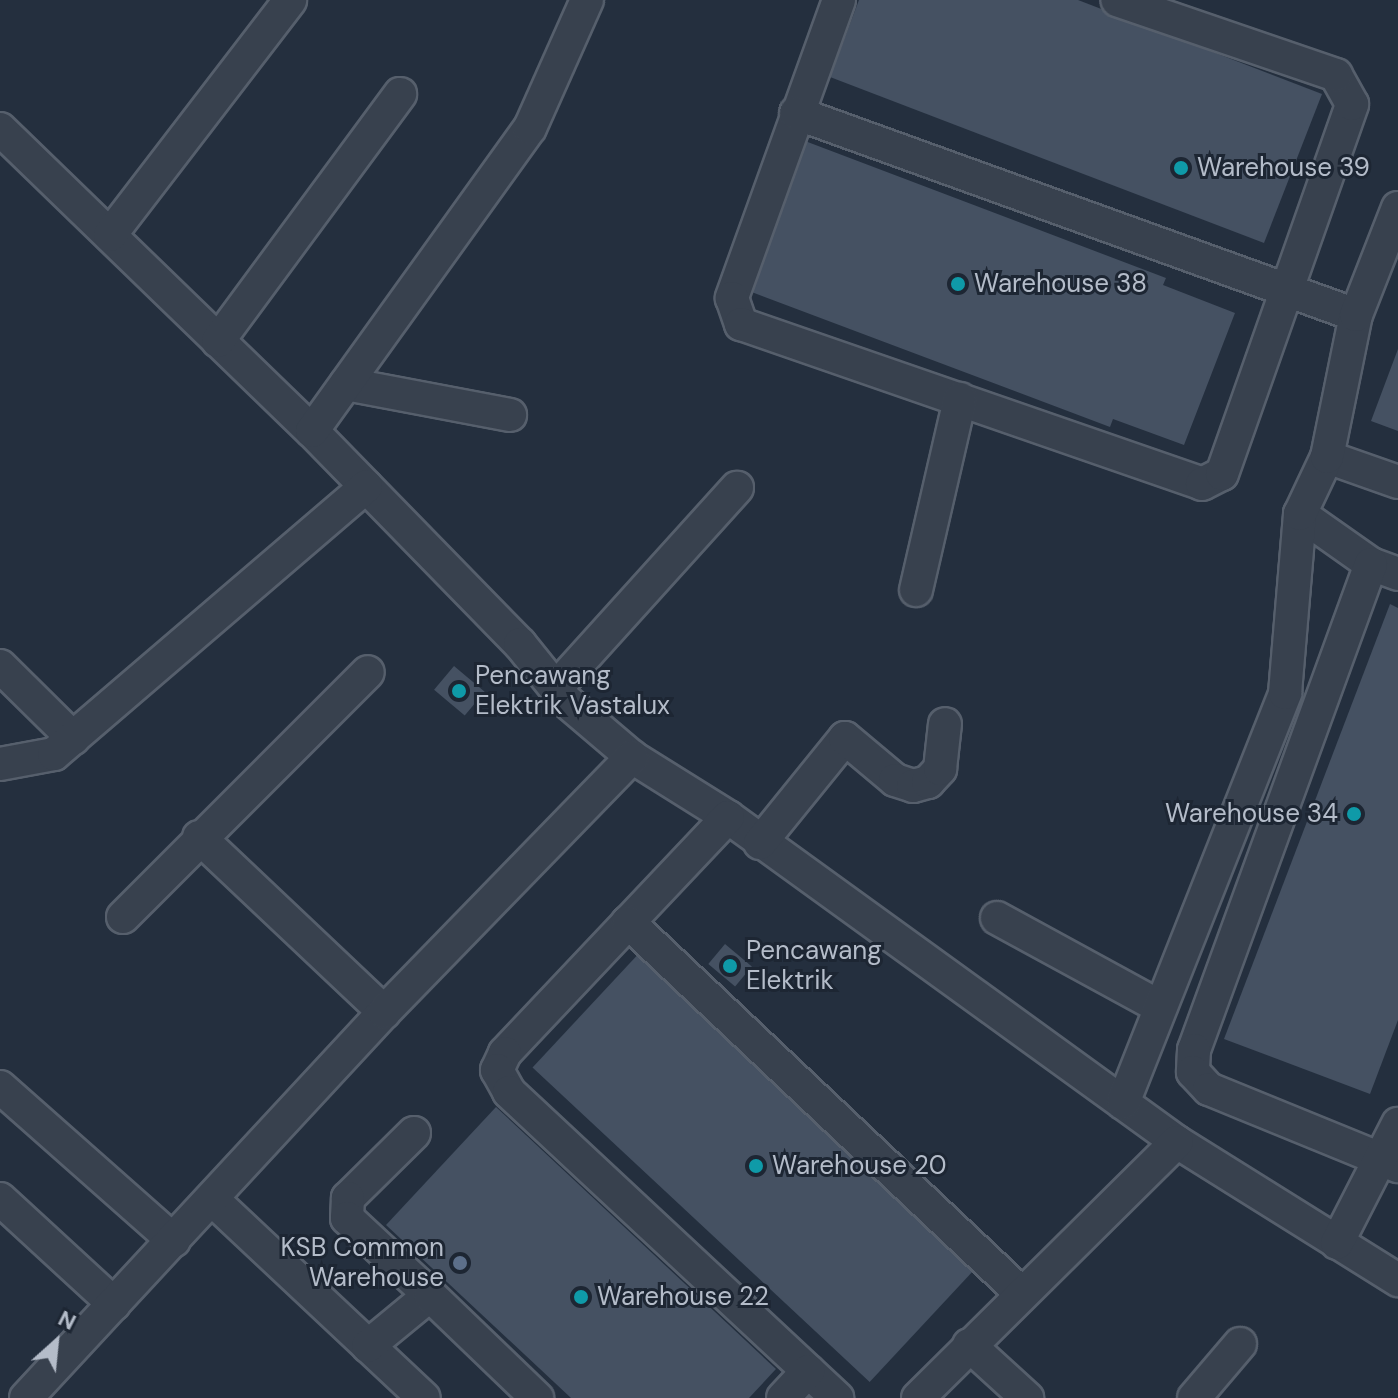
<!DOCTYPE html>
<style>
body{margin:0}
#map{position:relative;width:1398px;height:1398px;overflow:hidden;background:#242f3e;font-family:"DM Sans",sans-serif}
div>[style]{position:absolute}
.building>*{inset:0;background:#455162;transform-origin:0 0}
.roads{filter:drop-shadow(2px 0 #565f6c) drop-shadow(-2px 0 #565f6c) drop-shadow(0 2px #565f6c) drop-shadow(0 -2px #565f6c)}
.minor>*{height:32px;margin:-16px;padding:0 16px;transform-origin:16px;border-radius:16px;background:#38414e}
.dots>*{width:22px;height:22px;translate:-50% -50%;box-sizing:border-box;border:4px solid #1d2633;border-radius:50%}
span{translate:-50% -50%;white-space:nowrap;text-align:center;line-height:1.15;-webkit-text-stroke:6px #1d2633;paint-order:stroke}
.poi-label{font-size:26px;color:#b4bcc9}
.left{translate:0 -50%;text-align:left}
.right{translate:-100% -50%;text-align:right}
.north{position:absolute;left:16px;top:1302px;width:80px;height:80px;-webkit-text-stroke:6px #1d2633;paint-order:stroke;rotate:27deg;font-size:22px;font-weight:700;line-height:32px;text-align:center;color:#b4bcc9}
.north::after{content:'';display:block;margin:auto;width:28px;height:36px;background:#b4bcc9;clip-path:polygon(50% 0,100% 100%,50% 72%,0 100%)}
</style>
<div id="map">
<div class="building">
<div style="clip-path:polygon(859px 0,1078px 0,1322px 94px,1264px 243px,830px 77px)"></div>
<div style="clip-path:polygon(805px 141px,1166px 278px,1163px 285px,1235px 313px,1184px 445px,1113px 419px,1110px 427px,749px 291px)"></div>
<div style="clip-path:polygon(1398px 349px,1398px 431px,1371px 421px)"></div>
<div style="clip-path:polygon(1390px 604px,1398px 608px,1398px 1020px,1370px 1094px,1224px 1039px)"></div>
<div style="left:454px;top:666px;width:40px;height:31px;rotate:40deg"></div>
<div style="left:725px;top:944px;width:35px;height:26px;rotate:40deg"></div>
<div style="left:643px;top:949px;width:461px;height:162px;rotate:43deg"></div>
<div style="clip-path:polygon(496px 1107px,776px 1369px,749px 1398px,571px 1398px,386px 1225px)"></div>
</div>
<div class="roads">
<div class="minor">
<div style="left:839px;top:0;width:317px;rotate:109.8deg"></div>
<div style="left:732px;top:298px;width:28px;rotate:71deg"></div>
<div style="left:741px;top:324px;width:488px;rotate:19.1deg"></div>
<div style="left:1202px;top:484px;width:22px;rotate:-27deg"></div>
<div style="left:1222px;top:474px;width:392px;rotate:-70.6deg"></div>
<div style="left:1352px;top:104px;width:33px;rotate:-119deg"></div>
<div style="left:1336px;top:75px;width:231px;rotate:-161.1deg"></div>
<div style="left:796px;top:113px;width:595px;rotate:19.84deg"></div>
<div style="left:0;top:129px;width:434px;rotate:44.1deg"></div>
<div style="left:312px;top:431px;width:298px;rotate:45.7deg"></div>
<div style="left:520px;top:644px;width:72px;rotate:51.2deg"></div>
<div style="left:565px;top:700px;width:88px;rotate:40.4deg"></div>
<div style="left:632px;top:757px;width:113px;rotate:32deg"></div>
<div style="left:728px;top:817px;width:554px;rotate:35.9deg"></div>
<div style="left:1177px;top:1142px;width:261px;rotate:32deg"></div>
<div style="left:110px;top:235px;width:296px;rotate:-52.5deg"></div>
<div style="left:218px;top:341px;width:307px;rotate:-53.6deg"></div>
<div style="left:346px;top:384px;width:167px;rotate:10.7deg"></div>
<div style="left:312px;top:431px;width:373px;rotate:-54.3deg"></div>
<div style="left:530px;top:128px;width:140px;rotate:-66deg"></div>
<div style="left:1327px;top:457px;width:75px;rotate:19.4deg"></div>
<div style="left:1300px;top:514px;width:87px;rotate:35.2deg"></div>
<div style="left:1371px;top:564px;width:29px;rotate:20deg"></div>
<div style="left:1371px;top:564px;width:517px;rotate:110.01deg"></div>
<div style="left:1194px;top:1050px;width:22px;rotate:93deg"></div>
<div style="left:1193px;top:1072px;width:23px;rotate:47deg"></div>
<div style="left:1209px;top:1089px;width:204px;rotate:22.2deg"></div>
<div style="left:916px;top:590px;width:196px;rotate:-77deg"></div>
<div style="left:0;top:666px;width:103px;rotate:44.6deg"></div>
<div style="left:556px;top:688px;width:270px;rotate:-47.9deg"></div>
<div style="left:0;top:764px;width:55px;rotate:-10.5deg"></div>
<div style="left:54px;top:754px;width:411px;rotate:-40.6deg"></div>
<div style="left:728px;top:817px;width:325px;rotate:133.4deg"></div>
<div style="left:505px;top:1053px;width:19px;rotate:115deg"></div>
<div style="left:497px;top:1070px;width:25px;rotate:61deg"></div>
<div style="left:509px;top:1092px;width:449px;rotate:43deg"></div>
<div style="left:199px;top:837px;width:255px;rotate:43.4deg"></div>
<div style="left:760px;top:843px;width:135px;rotate:-51deg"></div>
<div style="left:845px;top:738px;width:65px;rotate:40deg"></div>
<div style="left:895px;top:780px;width:19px;rotate:18deg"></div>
<div style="left:913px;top:786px;width:16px;rotate:-15deg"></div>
<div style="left:928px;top:782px;width:18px;rotate:-47deg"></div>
<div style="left:940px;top:769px;width:45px;rotate:-83.7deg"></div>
<div style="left:123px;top:917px;width:346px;rotate:-45deg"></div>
<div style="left:997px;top:918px;width:186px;rotate:28.6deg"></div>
<div style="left:628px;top:922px;width:539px;rotate:43.35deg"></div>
<div style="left:0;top:1087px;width:232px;rotate:41.5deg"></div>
<div style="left:1123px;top:1103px;width:441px;rotate:-68.4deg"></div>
<div style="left:1285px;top:693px;width:180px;rotate:-85.2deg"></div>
<div style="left:1300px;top:514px;width:63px;rotate:-64.7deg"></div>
<div style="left:1327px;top:457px;width:145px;rotate:-78.5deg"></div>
<div style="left:1356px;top:315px;width:115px;rotate:-68.6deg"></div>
<div style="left:414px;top:1133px;width:93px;rotate:135.4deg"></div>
<div style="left:348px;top:1198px;width:20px;rotate:93deg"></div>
<div style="left:347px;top:1218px;width:113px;rotate:42.9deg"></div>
<div style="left:0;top:1199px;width:155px;rotate:42.6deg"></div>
<div style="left:213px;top:1200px;width:289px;rotate:43.2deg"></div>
<div style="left:1337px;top:1243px;width:134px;rotate:-62.9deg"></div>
<div style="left:969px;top:1345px;width:79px;rotate:42.4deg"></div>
<div style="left:368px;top:1346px;width:80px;rotate:-39.4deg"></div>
<div style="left:430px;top:1295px;width:149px;rotate:43.9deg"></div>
<div style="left:26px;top:1398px;width:526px;rotate:-47.16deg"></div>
<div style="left:384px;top:1012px;width:356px;rotate:-45.8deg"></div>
<div style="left:783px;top:1398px;width:37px;rotate:-47deg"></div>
<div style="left:918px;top:1398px;width:364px;rotate:-44.7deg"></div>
<div style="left:1194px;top:1398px;width:71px;rotate:-49.6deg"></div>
</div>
</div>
<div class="dots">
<div style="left:1181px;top:168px;background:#0f9aa8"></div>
<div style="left:958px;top:284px;background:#0f9aa8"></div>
<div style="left:459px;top:691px;background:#0f9aa8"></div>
<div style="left:1354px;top:814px;background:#0f9aa8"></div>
<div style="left:730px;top:966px;background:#0f9aa8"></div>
<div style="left:756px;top:1166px;background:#0f9aa8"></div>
<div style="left:460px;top:1263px;background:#5c6f8a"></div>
<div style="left:581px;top:1297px;background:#0f9aa8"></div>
</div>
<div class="poi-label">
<span class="left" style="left:1197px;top:168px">Warehouse 39</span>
<span class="left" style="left:974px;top:284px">Warehouse 38</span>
<span class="left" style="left:475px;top:691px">Pencawang<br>Elektrik Vastalux</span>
<span class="right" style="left:1338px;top:814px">Warehouse 34</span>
<span class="left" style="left:746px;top:966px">Pencawang<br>Elektrik</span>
<span class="left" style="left:772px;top:1166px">Warehouse 20</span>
<span class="right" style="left:444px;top:1263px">KSB Common<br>Warehouse</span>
<span class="left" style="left:597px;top:1297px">Warehouse 22</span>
</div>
<div class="north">N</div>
</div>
